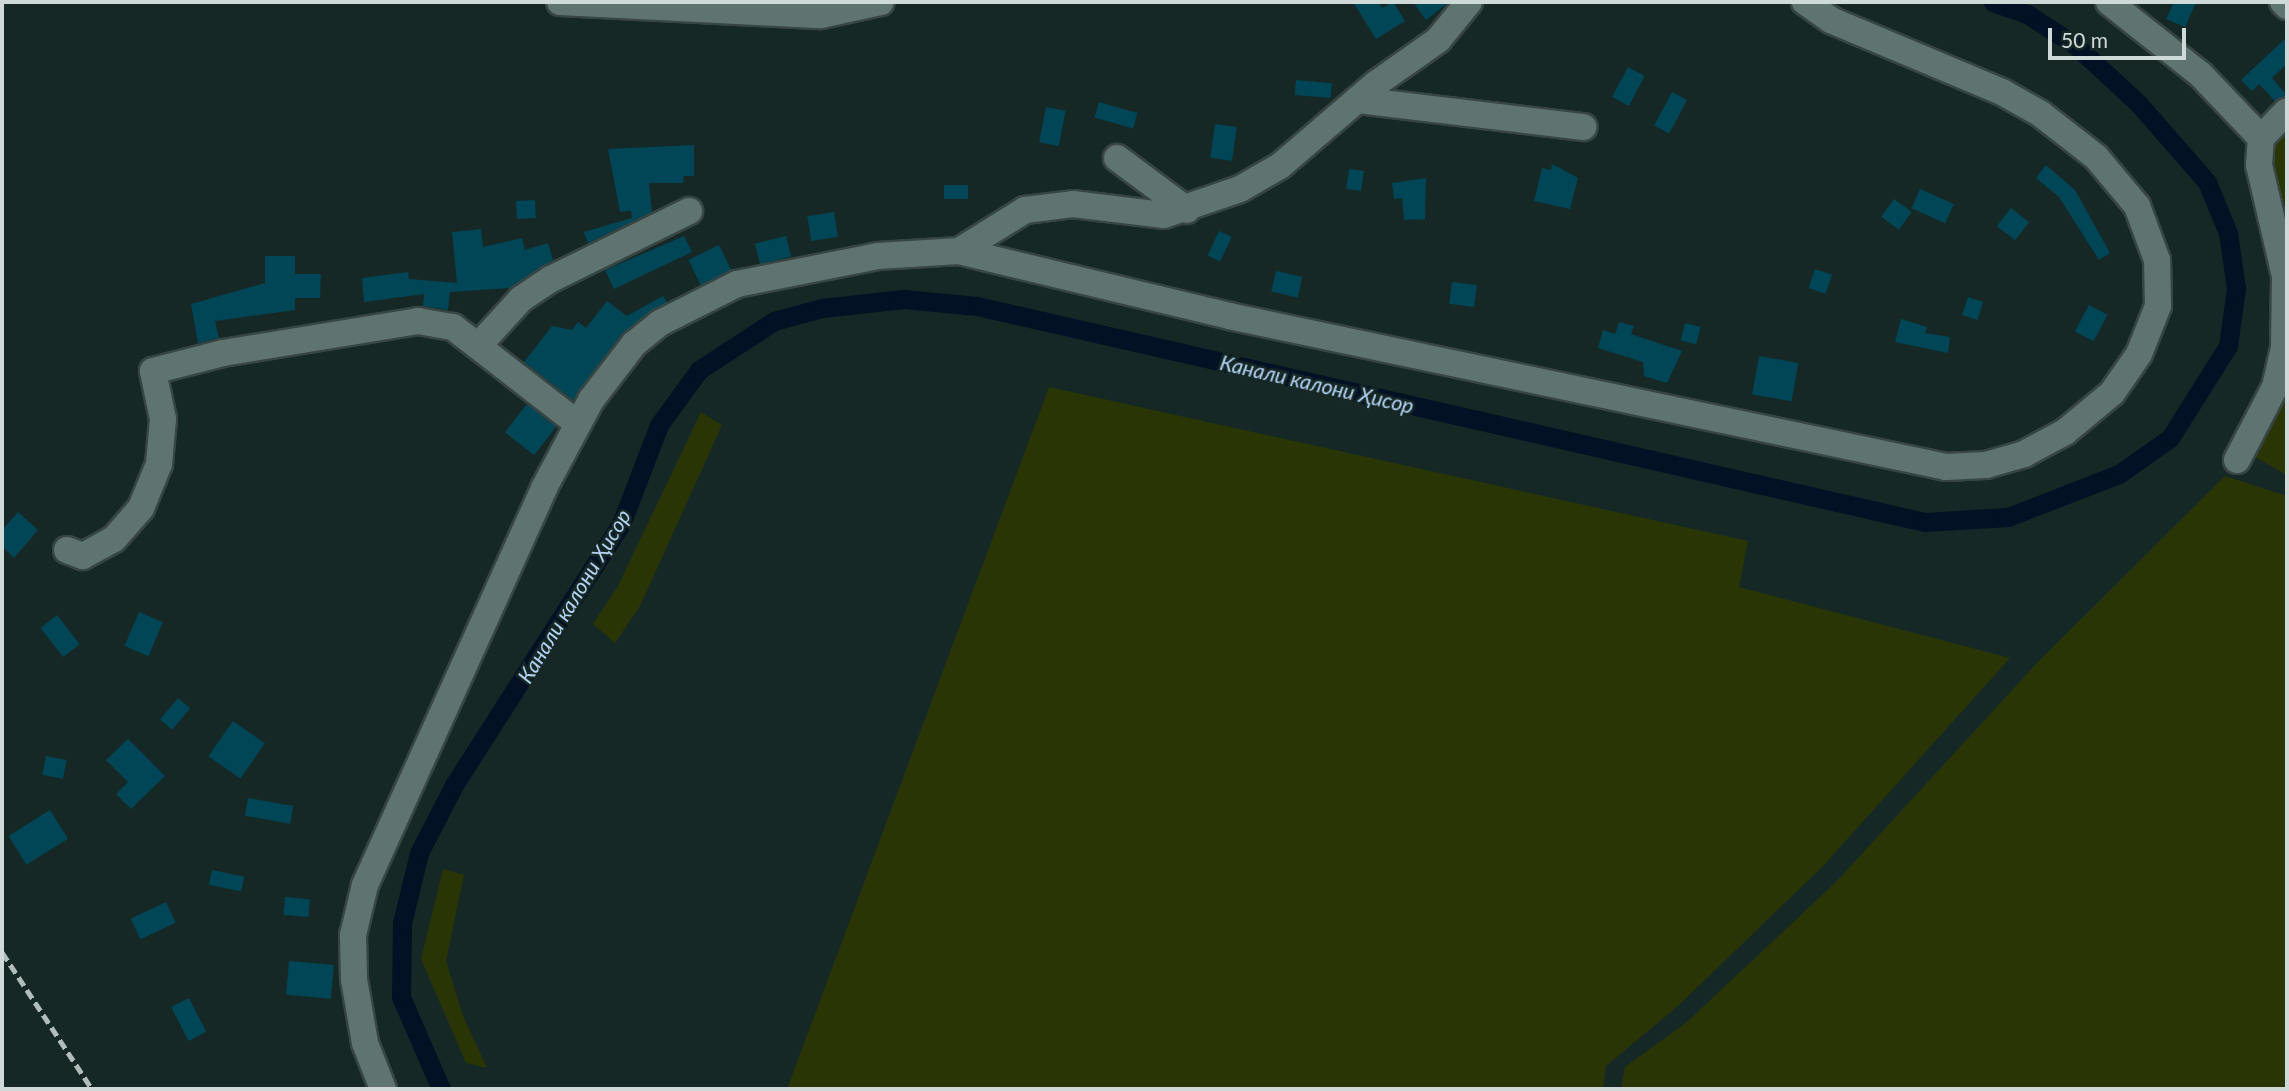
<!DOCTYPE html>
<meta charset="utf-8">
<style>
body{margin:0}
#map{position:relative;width:2289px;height:1091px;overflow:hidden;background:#162826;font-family:Lato,sans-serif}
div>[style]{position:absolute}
.green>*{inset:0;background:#2a3506}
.canal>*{height:19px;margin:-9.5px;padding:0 9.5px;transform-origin:9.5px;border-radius:9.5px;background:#021123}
.building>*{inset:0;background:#004656;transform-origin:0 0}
.roads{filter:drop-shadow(2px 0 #374543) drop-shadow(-2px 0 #374543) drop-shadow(0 2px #374543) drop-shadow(0 -2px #374543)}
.minor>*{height:26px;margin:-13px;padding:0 13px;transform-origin:13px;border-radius:13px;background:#5f7471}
.rail>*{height:5px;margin-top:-2.5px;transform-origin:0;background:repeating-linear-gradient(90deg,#b1bdbb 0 10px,transparent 0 15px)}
span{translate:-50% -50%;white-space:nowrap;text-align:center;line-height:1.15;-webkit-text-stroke:5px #162826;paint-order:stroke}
.water-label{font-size:21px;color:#b4d2f3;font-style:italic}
.frame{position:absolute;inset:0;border:4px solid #cfdad8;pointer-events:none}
.scale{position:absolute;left:2048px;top:28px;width:138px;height:32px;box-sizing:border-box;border:4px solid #cfdad8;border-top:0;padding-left:9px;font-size:21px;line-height:24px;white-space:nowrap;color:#cfdad8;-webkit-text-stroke:5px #162826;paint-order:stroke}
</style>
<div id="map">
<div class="green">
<div style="clip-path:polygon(2287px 125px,2287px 236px,2268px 162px,2271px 142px)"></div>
<div style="clip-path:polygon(2287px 379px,2287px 475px,2250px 454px)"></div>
<div style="clip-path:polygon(1049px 387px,1748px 541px,1739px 587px,2010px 658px,1823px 866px,1679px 1005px,1606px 1066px,1603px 1089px,787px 1089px)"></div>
<div style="clip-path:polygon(701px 412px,722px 425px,640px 606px,615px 643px,593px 624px,618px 586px)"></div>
<div style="clip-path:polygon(2225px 476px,2287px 496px,2287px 1089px,1621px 1089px,1625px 1067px,1687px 1022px,1837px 881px,2036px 664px)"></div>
<div style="clip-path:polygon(443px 869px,464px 875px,446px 961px,463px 1016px,487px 1068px,466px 1063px,421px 959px)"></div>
</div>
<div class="canal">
<div style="left:441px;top:1089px;width:100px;rotate:-113.5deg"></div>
<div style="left:401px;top:997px;width:74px;rotate:-89.2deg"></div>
<div style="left:402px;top:923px;width:72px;rotate:-76.3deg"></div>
<div style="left:419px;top:853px;width:76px;rotate:-62.8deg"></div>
<div style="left:454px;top:785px;width:310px;rotate:-57.4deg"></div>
<div style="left:621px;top:524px;width:106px;rotate:-69deg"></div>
<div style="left:659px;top:425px;width:68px;rotate:-54deg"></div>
<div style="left:699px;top:370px;width:90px;rotate:-33.2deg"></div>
<div style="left:774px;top:321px;width:50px;rotate:-15.2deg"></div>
<div style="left:822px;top:308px;width:82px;rotate:-6.3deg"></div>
<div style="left:904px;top:299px;width:73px;rotate:5.5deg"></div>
<div style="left:977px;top:306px;width:972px;rotate:12.84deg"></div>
<div style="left:1925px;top:522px;width:83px;rotate:-3.4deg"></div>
<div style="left:2008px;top:517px;width:119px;rotate:-21.2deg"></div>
<div style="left:2119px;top:474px;width:62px;rotate:-35.2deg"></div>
<div style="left:2170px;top:438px;width:109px;rotate:-57.8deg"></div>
<div style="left:2228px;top:346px;width:59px;rotate:-82.1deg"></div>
<div style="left:2236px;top:288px;width:56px;rotate:-98.3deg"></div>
<div style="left:2228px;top:233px;width:55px;rotate:-112.4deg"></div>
<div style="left:2207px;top:182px;width:103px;rotate:-131.1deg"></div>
<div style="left:2139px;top:104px;width:87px;rotate:-137.3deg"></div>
<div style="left:2075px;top:45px;width:57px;rotate:-147.1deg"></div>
<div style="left:2027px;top:14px;width:36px;rotate:-161deg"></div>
</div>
<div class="building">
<div style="clip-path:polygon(1353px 2px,1378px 2px,1382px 8px,1393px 2px,1405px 21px,1376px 39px)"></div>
<div style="clip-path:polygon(1413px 2px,1449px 2px,1426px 20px)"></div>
<div style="clip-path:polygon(2174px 2px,2196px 2px,2185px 27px,2166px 19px)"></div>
<div style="clip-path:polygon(2287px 37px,2287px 64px,2272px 78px,2287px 96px,2275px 101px,2259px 84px,2252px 91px,2241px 80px)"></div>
<div style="left:1628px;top:67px;width:19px;height:34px;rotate:28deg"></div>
<div style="left:1296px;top:80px;width:36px;height:15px;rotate:5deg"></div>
<div style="left:1672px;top:92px;width:17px;height:38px;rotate:28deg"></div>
<div style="left:1099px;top:102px;width:40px;height:16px;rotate:16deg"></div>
<div style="left:1046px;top:107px;width:20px;height:36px;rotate:11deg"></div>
<div style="left:1215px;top:124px;width:22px;height:34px;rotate:8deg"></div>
<div style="clip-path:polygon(694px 145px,694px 176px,684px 176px,683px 183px,649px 183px,652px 212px,588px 243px,584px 232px,632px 218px,631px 211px,620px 212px,608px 149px)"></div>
<div style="clip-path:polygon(1552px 164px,1578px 178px,1570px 209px,1534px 201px,1542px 168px,1551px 170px)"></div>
<div style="clip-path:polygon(2046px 165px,2075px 190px,2110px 253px,2099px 260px,2059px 197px,2036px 178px)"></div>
<div style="left:1349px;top:169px;width:15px;height:20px;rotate:8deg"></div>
<div style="clip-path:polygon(1426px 178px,1425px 219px,1404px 220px,1402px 198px,1394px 199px,1392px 183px)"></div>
<div style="left:944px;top:185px;width:24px;height:14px"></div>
<div style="left:1920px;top:189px;width:37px;height:21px;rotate:24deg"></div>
<div style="left:1894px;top:199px;width:22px;height:22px;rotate:36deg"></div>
<div style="left:535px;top:200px;width:18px;height:19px;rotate:87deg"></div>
<div style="left:2011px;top:208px;width:23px;height:23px;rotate:38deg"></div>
<div style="left:834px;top:212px;width:25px;height:27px;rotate:81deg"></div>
<div style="clip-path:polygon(481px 229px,483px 247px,522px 238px,525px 250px,548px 243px,553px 260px,510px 288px,450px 292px,448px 310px,423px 306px,424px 294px,364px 302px,362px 278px,408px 272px,409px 279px,457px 283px,452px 232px)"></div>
<div style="left:1219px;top:231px;width:14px;height:27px;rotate:25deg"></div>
<div style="clip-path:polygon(684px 236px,692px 252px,614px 289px,605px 270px)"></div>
<div style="left:786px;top:236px;width:21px;height:32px;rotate:76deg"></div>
<div style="left:719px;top:245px;width:28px;height:34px;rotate:64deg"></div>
<div style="clip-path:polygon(265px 256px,295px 256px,295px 274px,321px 274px,320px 298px,295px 298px,295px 310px,215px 321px,219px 338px,198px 343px,191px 304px,265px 283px)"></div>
<div style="left:1815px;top:269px;width:18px;height:20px;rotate:19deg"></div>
<div style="left:1276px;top:271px;width:27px;height:21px;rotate:13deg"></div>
<div style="left:1452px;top:282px;width:25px;height:22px;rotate:7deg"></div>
<div style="clip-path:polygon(663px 296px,667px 302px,622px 334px,573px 400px,524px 362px,552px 326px,572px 330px,578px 322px,586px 328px,607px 301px,627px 316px)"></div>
<div style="left:1968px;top:297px;width:16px;height:19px;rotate:18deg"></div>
<div style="left:2089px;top:305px;width:21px;height:30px;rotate:28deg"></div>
<div style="clip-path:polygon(1901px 319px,1927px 327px,1925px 333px,1950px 337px,1948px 353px,1895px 342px)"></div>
<div style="clip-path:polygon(1619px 322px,1634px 326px,1631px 334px,1682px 351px,1667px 383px,1644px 376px,1643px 362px,1598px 348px,1603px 330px,1615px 334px)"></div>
<div style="left:1685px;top:323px;width:16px;height:18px;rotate:14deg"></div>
<div style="left:1759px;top:356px;width:40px;height:39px;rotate:10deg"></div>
<div style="left:527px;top:404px;width:37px;height:36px;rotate:38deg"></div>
<div style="clip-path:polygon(18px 512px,38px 530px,14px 558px,2px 546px,2px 530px)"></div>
<div style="left:139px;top:612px;width:26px;height:37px;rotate:23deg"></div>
<div style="left:57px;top:615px;width:37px;height:21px;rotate:52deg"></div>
<div style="left:178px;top:698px;width:16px;height:28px;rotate:40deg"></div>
<div style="left:233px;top:721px;width:39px;height:43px;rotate:35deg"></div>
<div style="clip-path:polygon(128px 739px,165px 776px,131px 809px,116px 794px,128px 782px,106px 760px)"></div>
<div style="left:46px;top:756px;width:21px;height:19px;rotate:11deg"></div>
<div style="left:248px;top:798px;width:46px;height:18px;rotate:10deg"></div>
<div style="left:50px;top:810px;width:34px;height:49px;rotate:58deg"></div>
<div style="left:212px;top:870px;width:33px;height:15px;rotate:12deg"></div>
<div style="left:285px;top:897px;width:25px;height:18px;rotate:5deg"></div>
<div style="left:166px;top:902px;width:23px;height:39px;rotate:65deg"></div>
<div style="left:289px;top:961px;width:45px;height:34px;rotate:5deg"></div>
<div style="left:189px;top:998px;width:38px;height:20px;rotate:63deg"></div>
</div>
<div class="roads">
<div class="minor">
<div style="left:560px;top:2px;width:261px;rotate:2.9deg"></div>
<div style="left:821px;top:15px;width:61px;rotate:-12.2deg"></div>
<div style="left:2109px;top:2px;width:117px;rotate:38.4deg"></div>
<div style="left:2201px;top:75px;width:87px;rotate:46.4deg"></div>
<div style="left:2283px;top:2px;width:6px;rotate:45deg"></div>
<div style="left:1357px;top:100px;width:228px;rotate:6.8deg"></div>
<div style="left:1117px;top:158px;width:87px;rotate:36.6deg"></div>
<div style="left:959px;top:251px;width:78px;rotate:-31.8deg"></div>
<div style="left:1025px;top:210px;width:48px;rotate:-7.1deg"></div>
<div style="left:1073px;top:204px;width:92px;rotate:6.9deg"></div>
<div style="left:1164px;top:215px;width:80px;rotate:-18.9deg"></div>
<div style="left:1240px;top:189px;width:46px;rotate:-29.9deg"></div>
<div style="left:1280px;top:166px;width:128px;rotate:-40.6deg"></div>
<div style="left:1377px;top:83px;width:75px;rotate:-35.2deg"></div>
<div style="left:1438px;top:40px;width:49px;rotate:-50.8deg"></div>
<div style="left:479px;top:345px;width:62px;rotate:-47.6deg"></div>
<div style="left:521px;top:299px;width:36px;rotate:-34deg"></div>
<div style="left:551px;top:279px;width:154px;rotate:-26.2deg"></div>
<div style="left:2237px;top:460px;width:82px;rotate:-62.5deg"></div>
<div style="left:2275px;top:387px;width:40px;rotate:-77deg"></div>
<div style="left:2284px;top:348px;width:72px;rotate:-89.2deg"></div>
<div style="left:2285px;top:276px;width:114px;rotate:-103.2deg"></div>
<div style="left:2259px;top:165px;width:27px;rotate:-86deg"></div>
<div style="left:2261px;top:138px;width:37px;rotate:-46deg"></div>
<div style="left:67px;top:550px;width:17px;rotate:21deg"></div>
<div style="left:83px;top:556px;width:35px;rotate:-29deg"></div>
<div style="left:114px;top:539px;width:41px;rotate:-48.9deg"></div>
<div style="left:141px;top:508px;width:48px;rotate:-67.8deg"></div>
<div style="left:159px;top:464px;width:45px;rotate:-84.9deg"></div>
<div style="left:163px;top:419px;width:49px;rotate:-101.8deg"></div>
<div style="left:153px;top:371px;width:72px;rotate:-14.4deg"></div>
<div style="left:223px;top:353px;width:198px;rotate:-9.3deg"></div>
<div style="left:418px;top:321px;width:36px;rotate:10deg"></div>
<div style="left:453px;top:327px;width:158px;rotate:37.8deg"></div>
<div style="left:383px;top:1089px;width:49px;rotate:-111.4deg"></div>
<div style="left:365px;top:1043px;width:65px;rotate:-99.8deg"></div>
<div style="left:354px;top:979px;width:44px;rotate:-91.3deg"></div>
<div style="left:353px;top:935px;width:51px;rotate:-76.5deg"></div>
<div style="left:365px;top:885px;width:435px;rotate:-65.7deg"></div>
<div style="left:544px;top:488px;width:100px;rotate:-61.9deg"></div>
<div style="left:591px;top:400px;width:71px;rotate:-52.5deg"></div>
<div style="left:634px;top:344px;width:33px;rotate:-39deg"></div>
<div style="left:660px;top:323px;width:86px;rotate:-26.9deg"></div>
<div style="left:737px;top:284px;width:144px;rotate:-11.2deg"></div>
<div style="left:878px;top:256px;width:81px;rotate:-3.5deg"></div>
<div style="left:959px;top:251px;width:278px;rotate:13.5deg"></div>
<div style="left:1229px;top:316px;width:733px;rotate:11.89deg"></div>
<div style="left:1946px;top:467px;width:40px;rotate:-2.9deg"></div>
<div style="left:1986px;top:465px;width:40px;rotate:-16deg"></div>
<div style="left:2024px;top:454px;width:47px;rotate:-28.2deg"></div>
<div style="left:2065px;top:432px;width:61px;rotate:-39.7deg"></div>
<div style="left:2112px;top:393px;width:47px;rotate:-55.3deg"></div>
<div style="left:2139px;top:354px;width:52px;rotate:-68.4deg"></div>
<div style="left:2158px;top:306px;width:46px;rotate:-91.2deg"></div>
<div style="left:2157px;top:260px;width:58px;rotate:-110.3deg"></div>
<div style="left:2137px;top:206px;width:64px;rotate:-129.9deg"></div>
<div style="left:2096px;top:157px;width:70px;rotate:-142deg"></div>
<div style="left:2041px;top:114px;width:45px;rotate:-150.6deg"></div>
<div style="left:2002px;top:92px;width:186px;rotate:-157.2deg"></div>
<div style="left:1831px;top:20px;width:32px;rotate:-145deg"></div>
</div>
</div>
<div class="rail">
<div style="left:2px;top:952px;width:164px;rotate:56.7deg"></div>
</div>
<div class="water-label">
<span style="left:1317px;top:384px;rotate:13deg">Канали калони Ҳисор</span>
<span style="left:574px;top:596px;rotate:-59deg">Канали калони Ҳисор</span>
</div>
<div class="frame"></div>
<div class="scale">50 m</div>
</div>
